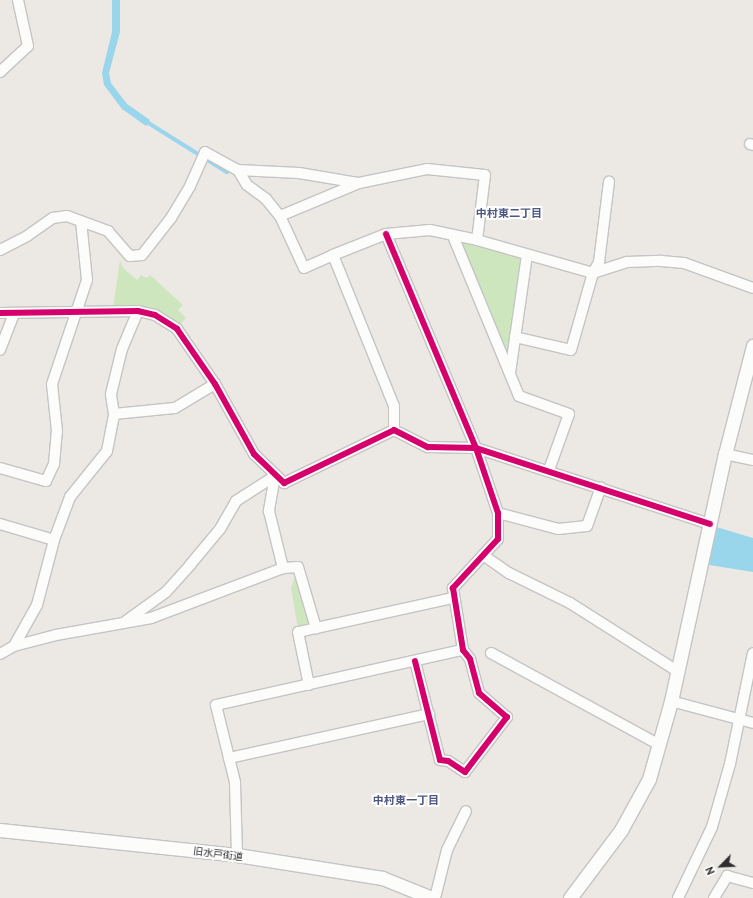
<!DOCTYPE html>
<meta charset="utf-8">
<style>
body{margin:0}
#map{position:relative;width:753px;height:898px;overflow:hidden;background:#ece8e4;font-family:"PT Sans","Noto Sans JP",sans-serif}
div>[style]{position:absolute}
.green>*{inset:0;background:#cee6be}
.water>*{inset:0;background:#99d6ec}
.stream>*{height:3.5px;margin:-1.75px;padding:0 1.75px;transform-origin:1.75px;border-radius:1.75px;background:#99d6ec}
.roads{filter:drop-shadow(1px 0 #c5c4c5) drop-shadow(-1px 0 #c5c4c5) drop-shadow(0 1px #c5c4c5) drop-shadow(0 -1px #c5c4c5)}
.minor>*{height:10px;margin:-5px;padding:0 5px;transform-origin:5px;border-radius:5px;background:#fcfcfb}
.tertiary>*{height:13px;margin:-6.5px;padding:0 6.5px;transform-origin:6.5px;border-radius:6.5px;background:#fcfcfb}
.cycleway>*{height:6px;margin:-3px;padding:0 3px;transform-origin:3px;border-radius:3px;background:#d6006c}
span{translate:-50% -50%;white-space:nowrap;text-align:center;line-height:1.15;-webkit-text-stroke:4px #fff;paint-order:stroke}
.street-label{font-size:10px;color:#2e2e2e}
.neighbourhood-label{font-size:11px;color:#4d5680;font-weight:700}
.north{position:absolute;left:701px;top:846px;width:40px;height:40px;-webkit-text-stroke:3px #fff;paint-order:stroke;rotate:246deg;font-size:11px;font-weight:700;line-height:16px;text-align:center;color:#2e2e2e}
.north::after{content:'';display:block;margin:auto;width:14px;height:18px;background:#2e2e2e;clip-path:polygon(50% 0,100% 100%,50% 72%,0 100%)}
</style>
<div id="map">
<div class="green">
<div style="clip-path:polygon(456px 239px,524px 257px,509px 366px)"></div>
<div style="clip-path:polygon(120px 260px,123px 268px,137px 280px,141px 275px,147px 278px,150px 275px,183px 305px,178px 310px,186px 318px,179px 325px,156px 311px,139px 305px,113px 308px)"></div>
<div style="clip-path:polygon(297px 570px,313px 626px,298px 629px,291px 588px)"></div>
</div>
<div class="water">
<div style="clip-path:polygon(112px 0,120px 0,120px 32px,109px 73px,111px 83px,127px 104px,150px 120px,146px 126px,122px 109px,104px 85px,102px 73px,112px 32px)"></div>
<div style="clip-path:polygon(713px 526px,753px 538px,753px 572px,703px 564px)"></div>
</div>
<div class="stream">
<div style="left:144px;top:120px;width:98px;rotate:32.1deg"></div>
</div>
<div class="roads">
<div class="minor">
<div style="left:0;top:72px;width:38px;rotate:-43deg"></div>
<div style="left:28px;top:46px;width:47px;rotate:-102.3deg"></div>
<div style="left:750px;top:144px;width:3px;rotate:18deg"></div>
<div style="left:238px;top:170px;width:61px;rotate:2.8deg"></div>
<div style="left:299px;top:173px;width:61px;rotate:9.5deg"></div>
<div style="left:280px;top:216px;width:86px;rotate:-22.7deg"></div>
<div style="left:359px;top:183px;width:69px;rotate:-11.6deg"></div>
<div style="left:427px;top:169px;width:58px;rotate:5.9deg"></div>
<div style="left:485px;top:175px;width:65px;rotate:97deg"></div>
<div style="left:386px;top:234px;width:232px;rotate:67.2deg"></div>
<div style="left:476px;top:448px;width:69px;rotate:71.3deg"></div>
<div style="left:498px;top:513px;width:26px;rotate:90deg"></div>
<div style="left:498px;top:539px;width:67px;rotate:132.6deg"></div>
<div style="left:453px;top:588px;width:63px;rotate:80.8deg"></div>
<div style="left:463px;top:650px;width:11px;rotate:52deg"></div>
<div style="left:470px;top:659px;width:35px;rotate:75deg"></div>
<div style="left:479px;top:693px;width:37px;rotate:41deg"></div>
<div style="left:507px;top:717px;width:69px;rotate:127.4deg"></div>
<div style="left:465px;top:772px;width:20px;rotate:-147deg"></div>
<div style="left:448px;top:761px;width:8px;rotate:-173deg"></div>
<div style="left:440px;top:760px;width:102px;rotate:-104.2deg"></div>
<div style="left:453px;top:236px;width:173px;rotate:67.6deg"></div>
<div style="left:519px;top:396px;width:53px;rotate:19.8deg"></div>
<div style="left:569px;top:414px;width:59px;rotate:109.7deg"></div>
<div style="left:0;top:250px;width:30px;rotate:-27deg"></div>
<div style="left:27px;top:236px;width:32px;rotate:-35deg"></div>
<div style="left:53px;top:218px;width:14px;rotate:-8deg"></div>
<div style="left:67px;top:216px;width:44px;rotate:20.1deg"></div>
<div style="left:108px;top:231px;width:33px;rotate:49deg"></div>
<div style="left:130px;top:256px;width:12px;rotate:-5deg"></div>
<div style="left:142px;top:255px;width:47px;rotate:-51.9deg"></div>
<div style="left:171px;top:218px;width:37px;rotate:-59deg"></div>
<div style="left:190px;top:186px;width:37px;rotate:-66deg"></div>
<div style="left:205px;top:152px;width:38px;rotate:29deg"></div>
<div style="left:238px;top:170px;width:17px;rotate:59deg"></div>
<div style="left:247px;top:185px;width:24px;rotate:36deg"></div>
<div style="left:266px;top:199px;width:22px;rotate:51deg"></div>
<div style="left:280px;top:216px;width:57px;rotate:65.2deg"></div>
<div style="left:304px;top:268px;width:32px;rotate:-24deg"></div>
<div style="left:0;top:313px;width:138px;rotate:-0.8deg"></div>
<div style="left:138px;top:311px;width:17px;rotate:13deg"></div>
<div style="left:155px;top:315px;width:26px;rotate:32deg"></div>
<div style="left:177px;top:329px;width:67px;rotate:55.4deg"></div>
<div style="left:215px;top:384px;width:80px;rotate:60.9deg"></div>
<div style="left:254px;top:454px;width:42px;rotate:44deg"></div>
<div style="left:284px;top:483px;width:122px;rotate:-25.7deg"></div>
<div style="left:394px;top:430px;width:38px;rotate:27deg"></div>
<div style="left:428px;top:447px;width:48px;rotate:1.2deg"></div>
<div style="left:476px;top:448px;width:246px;rotate:18deg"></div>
<div style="left:515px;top:337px;width:57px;rotate:13.1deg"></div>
<div style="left:571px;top:350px;width:80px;rotate:-74.1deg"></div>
<div style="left:593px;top:273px;width:13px;rotate:-61deg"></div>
<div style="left:599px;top:262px;width:81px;rotate:-82.9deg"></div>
<div style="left:0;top:350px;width:39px;rotate:-69deg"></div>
<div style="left:510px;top:373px;width:119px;rotate:-81.8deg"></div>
<div style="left:114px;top:414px;width:61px;rotate:-5.6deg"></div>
<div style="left:175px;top:408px;width:47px;rotate:-31deg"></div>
<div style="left:394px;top:430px;width:24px;rotate:-90deg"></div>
<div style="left:394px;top:406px;width:163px;rotate:-112deg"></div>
<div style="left:333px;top:255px;width:57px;rotate:-21.6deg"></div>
<div style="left:386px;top:234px;width:44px;rotate:-5.2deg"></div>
<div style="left:430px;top:230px;width:48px;rotate:12deg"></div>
<div style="left:477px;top:240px;width:121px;rotate:15.9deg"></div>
<div style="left:593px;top:273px;width:36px;rotate:-18deg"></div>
<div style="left:627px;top:262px;width:34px;rotate:-2deg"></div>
<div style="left:661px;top:261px;width:23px;rotate:5deg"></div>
<div style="left:684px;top:263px;width:73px;rotate:19.9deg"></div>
<div style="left:725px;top:454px;width:29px;rotate:12deg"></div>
<div style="left:0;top:468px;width:48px;rotate:15.8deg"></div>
<div style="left:46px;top:481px;width:19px;rotate:-65deg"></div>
<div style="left:54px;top:464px;width:33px;rotate:-85deg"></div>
<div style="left:57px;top:431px;width:47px;rotate:-96.1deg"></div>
<div style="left:52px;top:384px;width:110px;rotate:-71.4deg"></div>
<div style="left:87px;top:280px;width:59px;rotate:-95.8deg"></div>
<div style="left:275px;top:476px;width:36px;rotate:100deg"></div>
<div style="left:269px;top:511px;width:59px;rotate:76.2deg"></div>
<div style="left:283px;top:568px;width:15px;rotate:-4deg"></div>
<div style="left:298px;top:567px;width:64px;rotate:73.6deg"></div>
<div style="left:316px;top:628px;width:18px;rotate:167deg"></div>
<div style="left:298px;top:632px;width:54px;rotate:78.3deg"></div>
<div style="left:498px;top:513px;width:62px;rotate:14.9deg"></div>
<div style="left:558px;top:529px;width:29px;rotate:-6deg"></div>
<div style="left:587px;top:526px;width:41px;rotate:-70.3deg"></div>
<div style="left:0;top:524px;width:56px;rotate:16.5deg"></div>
<div style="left:54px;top:540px;width:46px;rotate:-69.6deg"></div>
<div style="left:70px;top:497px;width:59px;rotate:-51.2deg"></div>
<div style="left:107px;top:451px;width:38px;rotate:-79deg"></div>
<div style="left:114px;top:414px;width:20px;rotate:-99deg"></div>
<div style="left:111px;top:394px;width:46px;rotate:-76.3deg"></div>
<div style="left:122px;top:349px;width:41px;rotate:-67.2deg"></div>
<div style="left:483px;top:555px;width:32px;rotate:35deg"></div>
<div style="left:509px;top:573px;width:68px;rotate:26.2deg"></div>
<div style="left:570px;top:603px;width:127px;rotate:32.4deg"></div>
<div style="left:126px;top:621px;width:49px;rotate:-35.9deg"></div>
<div style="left:166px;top:592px;width:36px;rotate:-48deg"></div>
<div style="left:190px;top:565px;width:47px;rotate:-50.2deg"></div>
<div style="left:220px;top:529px;width:32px;rotate:-60deg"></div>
<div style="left:236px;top:501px;width:46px;rotate:-32.7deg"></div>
<div style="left:316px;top:628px;width:140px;rotate:-12.4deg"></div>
<div style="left:14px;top:646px;width:47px;rotate:-60.7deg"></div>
<div style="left:37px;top:605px;width:67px;rotate:-75.3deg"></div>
<div style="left:491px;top:653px;width:192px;rotate:28.6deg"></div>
<div style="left:0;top:654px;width:16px;rotate:-30deg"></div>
<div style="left:14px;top:646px;width:43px;rotate:-14.7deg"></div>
<div style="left:56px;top:635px;width:97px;rotate:-10.1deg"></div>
<div style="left:151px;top:618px;width:141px;rotate:-20.7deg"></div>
<div style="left:671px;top:701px;width:85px;rotate:15deg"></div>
<div style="left:229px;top:758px;width:205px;rotate:-12.4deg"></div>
<div style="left:237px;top:855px;width:73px;rotate:-91.6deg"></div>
<div style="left:235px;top:782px;width:79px;rotate:-103.9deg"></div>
<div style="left:216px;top:705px;width:253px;rotate:-12.6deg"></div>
<div style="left:435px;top:898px;width:49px;rotate:-76deg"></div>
<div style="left:447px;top:850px;width:43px;rotate:-64deg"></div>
<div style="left:678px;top:898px;width:79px;rotate:-64.4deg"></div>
<div style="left:712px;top:827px;width:66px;rotate:-74.1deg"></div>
<div style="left:730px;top:764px;width:113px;rotate:-78.3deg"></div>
<div style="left:714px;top:898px;width:26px;rotate:-59deg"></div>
<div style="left:727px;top:876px;width:27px;rotate:15deg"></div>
</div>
<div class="tertiary">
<div style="left:0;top:830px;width:238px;rotate:6deg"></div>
<div style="left:237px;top:855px;width:147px;rotate:9deg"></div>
<div style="left:382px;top:878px;width:54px;rotate:21.8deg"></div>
<div style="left:570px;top:898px;width:85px;rotate:-53.1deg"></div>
<div style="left:621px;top:830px;width:58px;rotate:-61.2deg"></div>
<div style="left:649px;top:779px;width:81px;rotate:-74.2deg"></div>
<div style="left:671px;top:701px;width:253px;rotate:-77.7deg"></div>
<div style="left:725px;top:454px;width:112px;rotate:-75.5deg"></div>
</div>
</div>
<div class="cycleway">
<div style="left:386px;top:234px;width:232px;rotate:67.2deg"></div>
<div style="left:476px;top:448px;width:69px;rotate:71.3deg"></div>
<div style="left:498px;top:513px;width:26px;rotate:90deg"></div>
<div style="left:498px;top:539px;width:67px;rotate:132.6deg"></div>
<div style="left:453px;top:588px;width:63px;rotate:80.8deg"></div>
<div style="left:463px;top:650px;width:11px;rotate:52deg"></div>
<div style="left:470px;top:659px;width:35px;rotate:75deg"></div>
<div style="left:479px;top:693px;width:37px;rotate:41deg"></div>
<div style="left:507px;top:717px;width:69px;rotate:127.4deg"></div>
<div style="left:465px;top:772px;width:20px;rotate:-147deg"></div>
<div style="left:448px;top:761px;width:8px;rotate:-173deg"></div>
<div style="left:440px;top:760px;width:102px;rotate:-104.2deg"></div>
<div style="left:0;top:313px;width:138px;rotate:-0.8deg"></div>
<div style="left:138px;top:311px;width:17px;rotate:13deg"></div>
<div style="left:155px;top:315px;width:26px;rotate:32deg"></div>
<div style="left:177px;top:329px;width:67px;rotate:55.4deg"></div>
<div style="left:215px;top:384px;width:80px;rotate:60.9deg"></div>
<div style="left:254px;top:454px;width:42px;rotate:44deg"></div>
<div style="left:284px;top:483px;width:122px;rotate:-25.7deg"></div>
<div style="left:394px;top:430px;width:38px;rotate:27deg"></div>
<div style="left:428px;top:447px;width:48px;rotate:1.2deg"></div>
<div style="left:476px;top:448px;width:246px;rotate:18deg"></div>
</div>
<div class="street-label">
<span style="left:218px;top:854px;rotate:7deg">旧水戸街道</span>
</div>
<div class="neighbourhood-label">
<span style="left:509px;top:213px">中村東二丁目</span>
<span style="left:406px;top:800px">中村東一丁目</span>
</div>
<div class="north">N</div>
</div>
